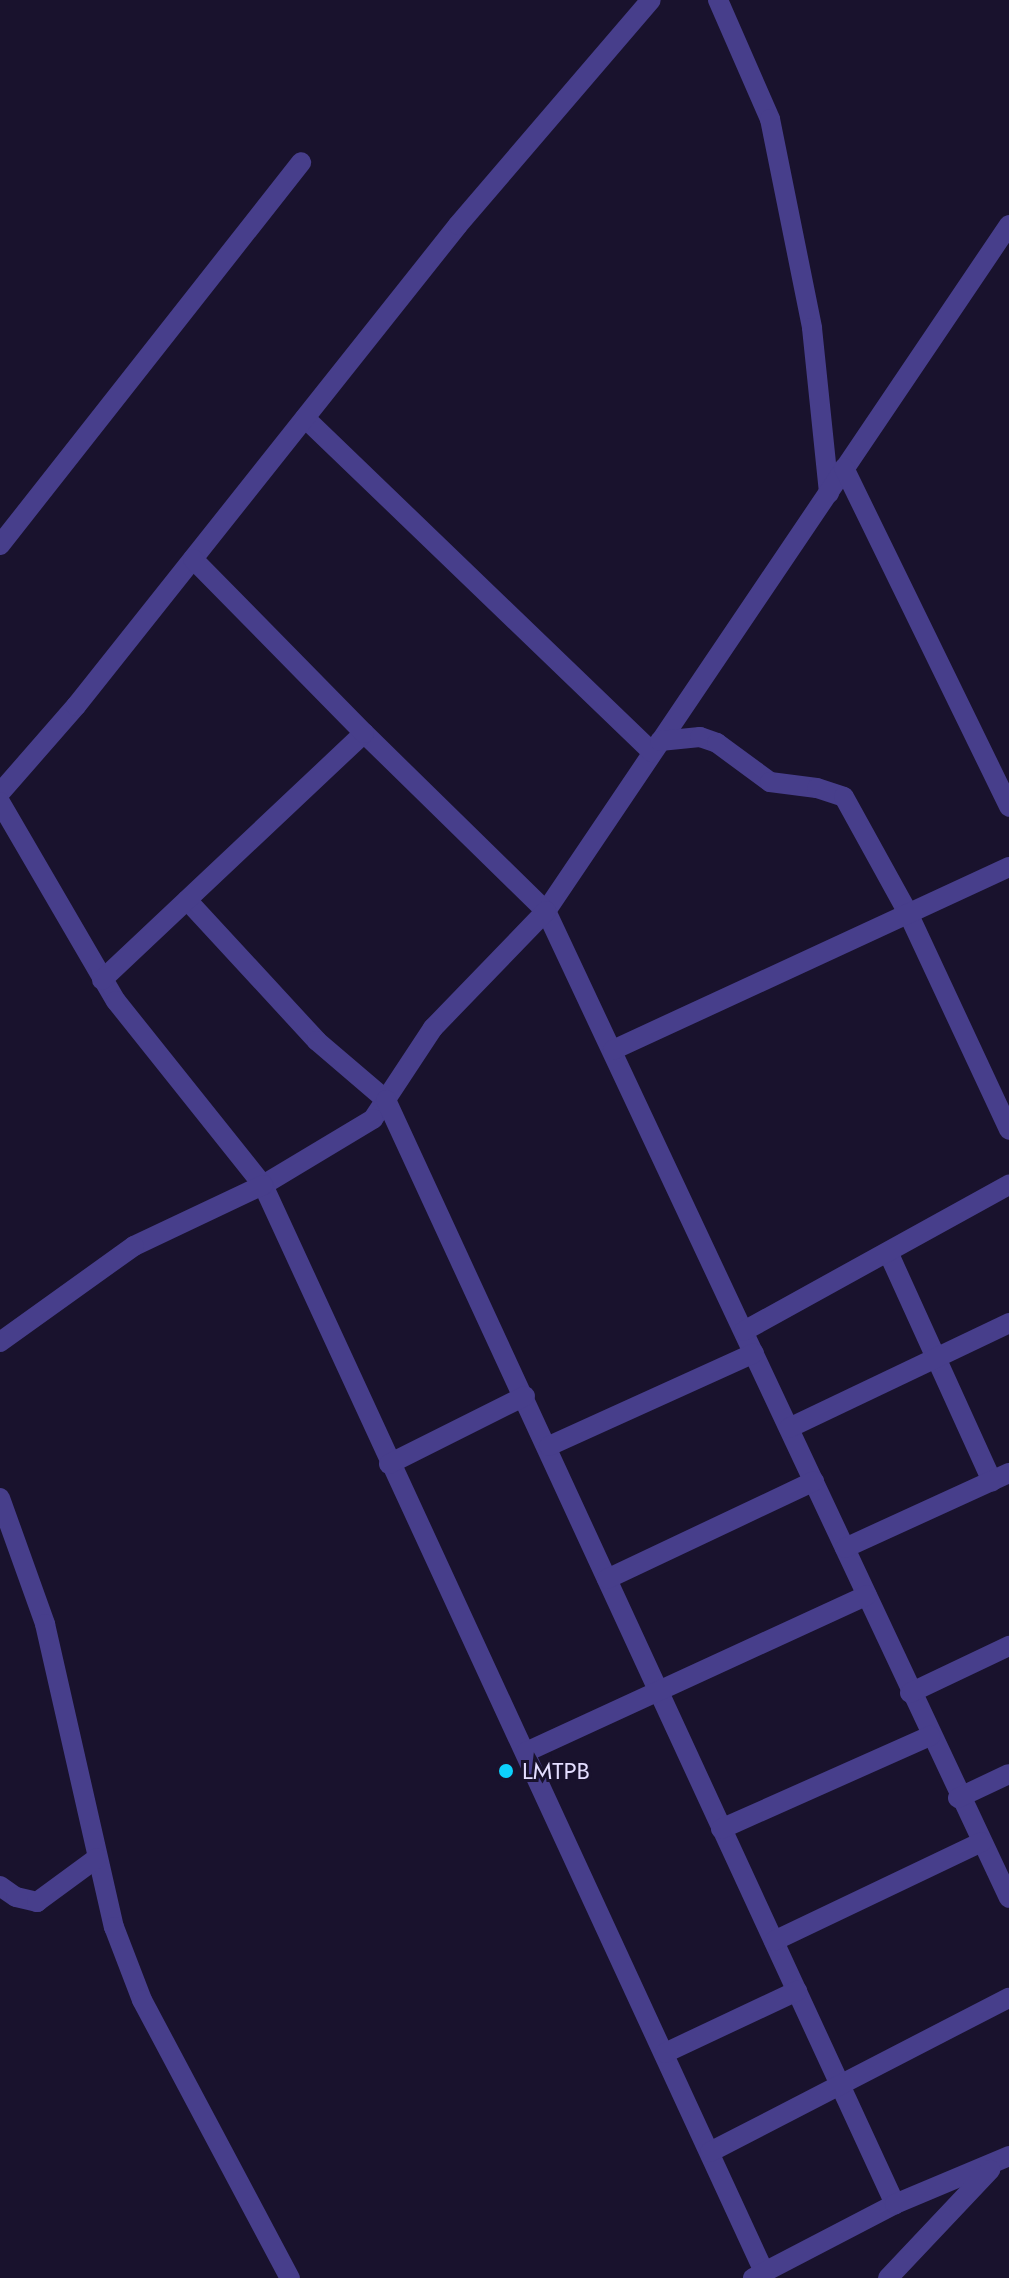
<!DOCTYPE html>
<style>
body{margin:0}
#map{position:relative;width:1009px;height:2278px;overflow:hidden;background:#19122d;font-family:Jost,sans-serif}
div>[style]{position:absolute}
.street>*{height:20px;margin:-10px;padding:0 10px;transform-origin:10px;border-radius:10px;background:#473e8b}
.dots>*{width:22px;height:22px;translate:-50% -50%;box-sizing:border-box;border:4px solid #19122d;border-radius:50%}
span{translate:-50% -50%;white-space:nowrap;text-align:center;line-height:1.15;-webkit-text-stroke:6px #19122d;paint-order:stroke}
.poi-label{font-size:24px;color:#e4deff}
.left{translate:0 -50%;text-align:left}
</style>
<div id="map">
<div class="street">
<div style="left:718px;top:0;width:130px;rotate:66.4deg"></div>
<div style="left:770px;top:119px;width:213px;rotate:78.6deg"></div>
<div style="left:812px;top:328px;width:166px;rotate:84.1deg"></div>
<div style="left:1009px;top:225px;width:828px;rotate:124.02deg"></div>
<div style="left:546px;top:911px;width:1090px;rotate:64.87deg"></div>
<div style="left:305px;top:418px;width:482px;rotate:43.9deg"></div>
<div style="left:844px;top:468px;width:377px;rotate:64deg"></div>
<div style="left:0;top:545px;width:487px;rotate:-51.8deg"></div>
<div style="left:364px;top:733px;width:255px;rotate:44.4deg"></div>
<div style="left:546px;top:911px;width:163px;rotate:134deg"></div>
<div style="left:433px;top:1028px;width:109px;rotate:123.4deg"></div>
<div style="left:373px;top:1119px;width:128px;rotate:149deg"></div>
<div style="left:263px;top:1185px;width:1197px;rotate:65.25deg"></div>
<div style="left:660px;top:741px;width:40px;rotate:-5.7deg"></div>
<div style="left:700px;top:737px;width:18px;rotate:19deg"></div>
<div style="left:717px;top:743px;width:66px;rotate:36.3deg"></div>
<div style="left:770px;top:782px;width:47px;rotate:7.3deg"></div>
<div style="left:817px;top:788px;width:28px;rotate:18deg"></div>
<div style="left:844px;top:797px;width:132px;rotate:61.1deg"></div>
<div style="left:908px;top:913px;width:239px;rotate:65deg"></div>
<div style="left:0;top:793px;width:116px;rotate:-48.9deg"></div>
<div style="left:76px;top:706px;width:614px;rotate:-51.54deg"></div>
<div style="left:458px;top:225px;width:296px;rotate:-49.4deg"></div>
<div style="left:0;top:802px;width:230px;rotate:59.8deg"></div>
<div style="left:116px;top:1001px;width:236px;rotate:51.4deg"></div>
<div style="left:263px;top:1185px;width:143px;rotate:154.7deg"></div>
<div style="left:134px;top:1246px;width:165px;rotate:144.4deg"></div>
<div style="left:187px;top:900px;width:192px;rotate:47.3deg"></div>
<div style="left:317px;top:1041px;width:91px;rotate:40.5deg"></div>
<div style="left:386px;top:1100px;width:1216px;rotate:65.25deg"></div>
<div style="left:102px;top:980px;width:360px;rotate:-43.3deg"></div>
<div style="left:364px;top:733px;width:244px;rotate:-134.5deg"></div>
<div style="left:613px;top:1050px;width:436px;rotate:-24.8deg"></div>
<div style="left:888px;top:1252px;width:252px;rotate:65.6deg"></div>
<div style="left:744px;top:1331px;width:303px;rotate:-28.9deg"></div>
<div style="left:789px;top:1428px;width:244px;rotate:-25.5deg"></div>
<div style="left:549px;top:1446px;width:225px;rotate:-24.4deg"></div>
<div style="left:389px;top:1464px;width:152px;rotate:-26.6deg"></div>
<div style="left:0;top:1498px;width:134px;rotate:70.3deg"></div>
<div style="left:45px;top:1624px;width:311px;rotate:77.2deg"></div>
<div style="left:114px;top:1927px;width:78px;rotate:69deg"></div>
<div style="left:142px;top:2000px;width:315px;rotate:62deg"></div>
<div style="left:845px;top:1548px;width:180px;rotate:-24.6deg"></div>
<div style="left:607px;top:1579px;width:229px;rotate:-25.3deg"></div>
<div style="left:910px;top:1693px;width:110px;rotate:-25.4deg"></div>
<div style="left:526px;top:1752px;width:375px;rotate:-24.7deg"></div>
<div style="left:958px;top:1798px;width:56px;rotate:-25.2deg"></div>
<div style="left:721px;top:1829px;width:229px;rotate:-24deg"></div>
<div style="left:0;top:1886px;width:19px;rotate:35deg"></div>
<div style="left:16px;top:1897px;width:22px;rotate:13deg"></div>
<div style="left:37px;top:1902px;width:74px;rotate:-36.3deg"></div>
<div style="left:774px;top:1941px;width:230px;rotate:-25.5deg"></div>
<div style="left:665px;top:2053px;width:146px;rotate:-25.2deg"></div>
<div style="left:710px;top:2152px;width:336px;rotate:-27.3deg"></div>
<div style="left:753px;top:2278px;width:160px;rotate:-27.5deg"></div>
<div style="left:895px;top:2204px;width:124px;rotate:-22.8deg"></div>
<div style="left:888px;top:2278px;width:149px;rotate:-46.6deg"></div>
</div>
<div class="dots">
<div style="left:506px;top:1771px;background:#0dd1fc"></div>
</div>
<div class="poi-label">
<span class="left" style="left:522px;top:1771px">LMTPB</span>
</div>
</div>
